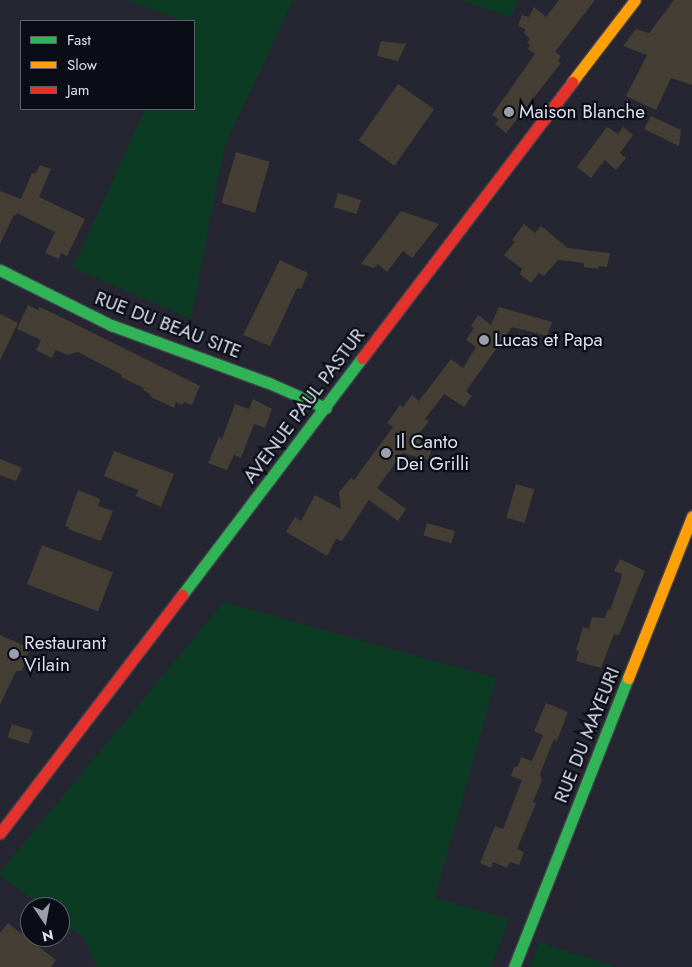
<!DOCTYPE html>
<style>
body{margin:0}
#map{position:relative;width:692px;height:967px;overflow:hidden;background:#252631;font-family:Jost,sans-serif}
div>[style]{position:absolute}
.green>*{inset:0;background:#0b3c23}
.building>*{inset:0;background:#443e34;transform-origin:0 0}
.roads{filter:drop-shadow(1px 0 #40414b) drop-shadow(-1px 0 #40414b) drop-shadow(0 1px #40414b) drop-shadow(0 -1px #40414b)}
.fast>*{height:11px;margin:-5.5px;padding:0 5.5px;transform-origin:5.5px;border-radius:5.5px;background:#30b455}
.slow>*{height:11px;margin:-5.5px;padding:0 5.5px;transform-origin:5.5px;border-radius:5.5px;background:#ff9f0a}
.jam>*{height:11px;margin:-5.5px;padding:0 5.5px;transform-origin:5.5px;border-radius:5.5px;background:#e5322d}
.dots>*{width:14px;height:14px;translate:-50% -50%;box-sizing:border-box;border:2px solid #0b0d16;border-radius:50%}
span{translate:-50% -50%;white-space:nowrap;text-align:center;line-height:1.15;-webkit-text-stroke:4.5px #0b0d16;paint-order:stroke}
.poi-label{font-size:19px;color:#dcdfed}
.left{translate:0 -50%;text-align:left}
.street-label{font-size:19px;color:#dcdfed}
.legend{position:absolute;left:20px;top:20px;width:175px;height:90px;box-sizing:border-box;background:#0b0d16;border:1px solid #5f616c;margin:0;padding:6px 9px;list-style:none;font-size:15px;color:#dcdfed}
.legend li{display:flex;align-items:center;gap:10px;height:25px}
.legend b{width:25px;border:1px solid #5f616c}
.north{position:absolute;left:20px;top:897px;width:50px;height:50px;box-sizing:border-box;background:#0b0d16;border:1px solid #5f616c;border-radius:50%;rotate:168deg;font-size:14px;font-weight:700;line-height:20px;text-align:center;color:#dcdfed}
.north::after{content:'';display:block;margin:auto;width:18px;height:22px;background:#9c9eab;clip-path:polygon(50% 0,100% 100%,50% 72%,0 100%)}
</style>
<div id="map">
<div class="green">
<div style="clip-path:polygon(127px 0,293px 0,224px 148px,191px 319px,73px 268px,145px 109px,194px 109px,194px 21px,183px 21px)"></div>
<div style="clip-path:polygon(460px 0,518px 0,511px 17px)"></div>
<div style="clip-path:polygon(224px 602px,496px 678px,435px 898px,509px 919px,491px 967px,97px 967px,84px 938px,60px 920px,60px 907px,42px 907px,0 875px,0 872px)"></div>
<div style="clip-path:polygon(539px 942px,616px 967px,530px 967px)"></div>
</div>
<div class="building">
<div style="clip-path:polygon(559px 0,595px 0,555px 52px,561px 56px,558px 61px,561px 63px,506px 133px,495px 124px,499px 120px,492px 115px,535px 54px,528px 49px,530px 45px,527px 43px,530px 39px,524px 33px,525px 29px,518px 26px,522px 15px,529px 17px,534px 7px,546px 17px)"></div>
<div style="clip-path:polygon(674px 0,692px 0,692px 85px,671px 78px,656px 110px,626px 96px,647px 55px,623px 46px,636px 29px,649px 33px)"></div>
<div style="clip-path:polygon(381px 41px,406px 44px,398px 61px,377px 56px)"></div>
<div style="left:398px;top:84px;width:44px;height:69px;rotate:35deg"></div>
<div style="clip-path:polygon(651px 116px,681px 130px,679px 146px,644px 129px)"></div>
<div style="clip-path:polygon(607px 127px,618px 134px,623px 127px,633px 135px,620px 153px,626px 158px,616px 170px,605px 160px,591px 178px,577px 167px)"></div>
<div style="left:236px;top:152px;width:35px;height:53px;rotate:16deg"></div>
<div style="clip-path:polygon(40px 165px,51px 169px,39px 197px,85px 219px,67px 256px,61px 253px,59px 259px,45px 253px,55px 232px,17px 213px,16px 216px,14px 215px,0 244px,0 191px,21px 199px,32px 173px,35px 174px)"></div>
<div style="left:338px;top:193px;width:24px;height:15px;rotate:17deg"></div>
<div style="clip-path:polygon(401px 211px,439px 224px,412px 258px,403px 251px,387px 272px,378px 264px,374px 268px,361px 264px)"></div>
<div style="clip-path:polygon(524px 224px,535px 233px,541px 226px,568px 248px,610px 253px,607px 267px,599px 266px,599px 269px,584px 267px,584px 263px,558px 260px,544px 276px,539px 273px,531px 283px,520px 274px,522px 269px,504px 255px,515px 242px,512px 240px)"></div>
<div style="clip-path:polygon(280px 260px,308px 273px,301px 289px,297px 288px,270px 346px,243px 335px)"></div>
<div style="clip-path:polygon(28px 305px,38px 310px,39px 307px,55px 314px,200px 386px,192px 405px,184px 402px,182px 405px,176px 402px,174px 408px,151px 397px,150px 394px,143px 390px,144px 388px,121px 377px,122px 375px,78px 352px,67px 355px,56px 350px,52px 358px,36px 350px,41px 340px,17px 329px)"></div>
<div style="clip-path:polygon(499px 307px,552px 322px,547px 336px,512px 327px,466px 391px,472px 396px,464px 407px,444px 394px,425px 419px,429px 421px,418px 435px,433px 446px,428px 460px,403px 453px,377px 488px,406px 509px,398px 521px,369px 500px,342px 541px,336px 539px,327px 556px,286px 532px,295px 517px,301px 521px,315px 495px,341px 509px,339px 492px,351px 478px,354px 480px,393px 427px,387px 423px,400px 405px,403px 407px,412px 395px,419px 401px,451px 359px,463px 368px,476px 347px,466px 340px,474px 328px,471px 326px,478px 315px,491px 325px)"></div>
<div style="clip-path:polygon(0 314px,18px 323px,0 360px)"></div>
<div style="clip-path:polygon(253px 399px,272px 409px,265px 428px,254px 424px,241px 458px,234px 455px,227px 470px,208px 463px,219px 437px,222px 439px,235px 404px,249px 409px)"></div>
<div style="clip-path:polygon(114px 451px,174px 474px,161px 507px,136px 496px,138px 490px,104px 476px)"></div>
<div style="clip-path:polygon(0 459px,22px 468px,16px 481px,0 475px)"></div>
<div style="left:516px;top:484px;width:19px;height:35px;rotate:16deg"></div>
<div style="clip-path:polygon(78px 490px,100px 499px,98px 506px,113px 511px,101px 541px,68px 529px,69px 527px,65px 526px)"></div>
<div style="left:427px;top:523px;width:29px;height:13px;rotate:16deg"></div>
<div style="left:42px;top:545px;width:76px;height:42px;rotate:21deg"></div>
<div style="clip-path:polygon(620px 559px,645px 571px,619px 635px,614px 634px,601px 668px,576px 661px,579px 651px,576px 650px,583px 627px,589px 629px,592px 617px,605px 618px,608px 609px,610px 610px,620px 582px,622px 574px,614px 571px)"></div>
<div style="clip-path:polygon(0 635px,30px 648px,22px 671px,16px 671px,0 705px)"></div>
<div style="clip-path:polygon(546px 703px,568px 712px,557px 741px,554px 739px,540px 774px,542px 780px,533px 802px,536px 803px,517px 849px,524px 852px,519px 865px,510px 862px,507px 868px,493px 862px,491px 868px,480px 863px,495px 826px,503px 829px,522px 780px,511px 776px,514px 767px,518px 766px,521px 757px,532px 761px,543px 735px,534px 731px)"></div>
<div style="left:12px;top:724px;width:22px;height:14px;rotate:18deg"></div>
<div style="clip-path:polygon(8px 923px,56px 960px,51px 967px,0 967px,0 933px)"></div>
</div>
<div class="roads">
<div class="fast">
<div style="left:0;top:270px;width:124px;rotate:26.4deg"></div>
<div style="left:111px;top:325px;width:168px;rotate:20.2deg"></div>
<div style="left:269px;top:383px;width:62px;rotate:23.7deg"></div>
<div style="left:182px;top:595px;width:298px;rotate:-52.8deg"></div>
<div style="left:514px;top:967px;width:311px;rotate:-68.5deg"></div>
</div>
<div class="slow">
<div style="left:572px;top:82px;width:103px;rotate:-52.5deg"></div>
<div style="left:628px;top:678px;width:174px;rotate:-68.4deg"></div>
</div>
<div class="jam">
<div style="left:362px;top:358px;width:347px;rotate:-52.7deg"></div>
<div style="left:0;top:833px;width:300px;rotate:-52.6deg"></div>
</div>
</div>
<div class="dots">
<div style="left:509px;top:112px;background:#9c9eab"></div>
<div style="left:484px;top:340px;background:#9c9eab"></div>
<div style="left:386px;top:453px;background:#9c9eab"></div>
<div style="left:14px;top:654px;background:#9c9eab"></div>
</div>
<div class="poi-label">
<span class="left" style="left:519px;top:112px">Maison Blanche</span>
<span class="left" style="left:494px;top:340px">Lucas et Papa</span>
<span class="left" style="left:396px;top:453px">Il Canto<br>Dei Grilli</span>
<span class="left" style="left:24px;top:654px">Restaurant<br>Vilain</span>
</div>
<div class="street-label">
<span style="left:168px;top:325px;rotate:21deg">RUE DU BEAU SITE</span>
<span style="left:304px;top:406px;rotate:-53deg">AVENUE PAUL PASTUR</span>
<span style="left:587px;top:735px;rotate:-68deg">RUE DU MAYEURI</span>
</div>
<ul class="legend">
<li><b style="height:6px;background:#30b455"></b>Fast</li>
<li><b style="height:6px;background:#ff9f0a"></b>Slow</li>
<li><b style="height:6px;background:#e5322d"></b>Jam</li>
</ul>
<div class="north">N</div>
</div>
